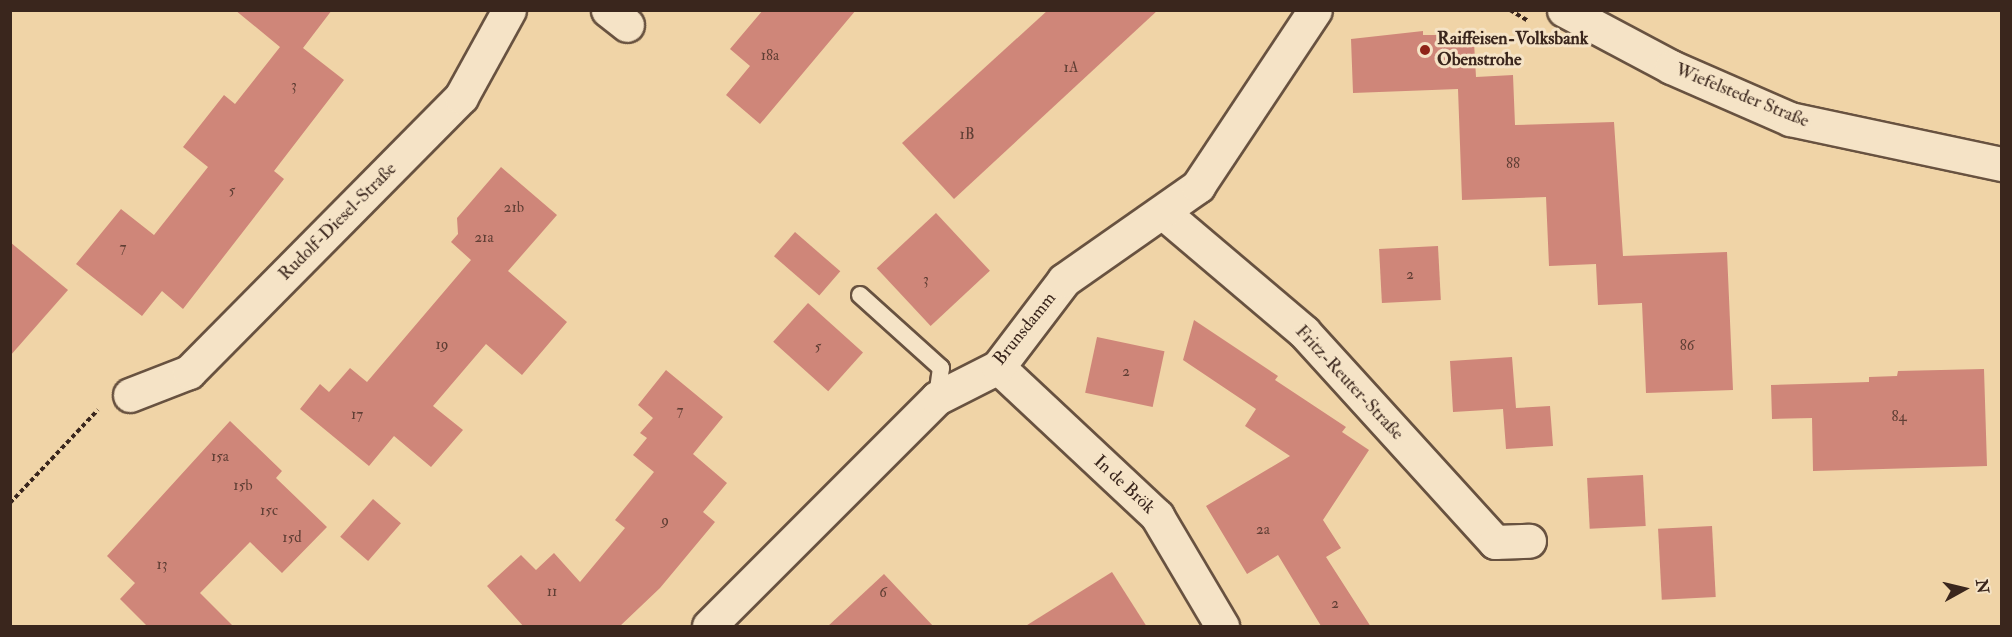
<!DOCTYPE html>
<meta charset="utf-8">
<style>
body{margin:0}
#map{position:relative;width:2012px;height:637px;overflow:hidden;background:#f0d4a7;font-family:"IM FELL Double Pica",serif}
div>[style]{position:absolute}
.building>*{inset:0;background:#cf8679;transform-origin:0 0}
.path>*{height:4px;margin-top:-2px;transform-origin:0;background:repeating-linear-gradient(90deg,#3a261d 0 4.5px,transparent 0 7.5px)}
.roads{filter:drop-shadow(2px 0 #685240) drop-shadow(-2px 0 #685240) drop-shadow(0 2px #685240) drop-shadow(0 -2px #685240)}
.lane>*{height:16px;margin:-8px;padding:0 8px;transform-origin:8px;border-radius:8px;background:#f5e3c6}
.street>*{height:33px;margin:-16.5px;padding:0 16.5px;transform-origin:16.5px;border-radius:16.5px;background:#f5e3c6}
.secondary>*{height:33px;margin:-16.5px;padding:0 16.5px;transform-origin:16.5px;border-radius:16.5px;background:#f5e3c6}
.dots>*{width:16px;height:16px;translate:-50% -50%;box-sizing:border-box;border:3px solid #f5e3c6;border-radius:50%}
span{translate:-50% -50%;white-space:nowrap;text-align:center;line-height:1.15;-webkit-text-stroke:6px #f5e3c6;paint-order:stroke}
.number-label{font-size:15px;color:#5f3e34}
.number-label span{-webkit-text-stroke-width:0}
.poi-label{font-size:18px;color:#3a261d;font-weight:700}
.left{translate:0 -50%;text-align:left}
.street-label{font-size:18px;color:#3a261d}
.frame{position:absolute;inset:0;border:12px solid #3a261d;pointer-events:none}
.north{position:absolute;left:1934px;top:559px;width:60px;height:60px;-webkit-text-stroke:4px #f5e3c6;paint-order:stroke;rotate:82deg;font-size:16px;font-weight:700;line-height:24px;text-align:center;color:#3a261d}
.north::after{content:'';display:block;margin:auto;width:21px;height:27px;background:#3a261d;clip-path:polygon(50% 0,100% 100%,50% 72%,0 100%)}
</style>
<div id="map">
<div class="building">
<div style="clip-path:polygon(235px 10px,332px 10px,303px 48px,344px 80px,274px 171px,284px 179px,183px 309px,162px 291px,142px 316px,76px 264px,121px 209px,154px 235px,208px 167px,183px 147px,224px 95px,235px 104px,280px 47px)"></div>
<div style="clip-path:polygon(763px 10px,856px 10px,760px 124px,726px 95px,750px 66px,730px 49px)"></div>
<div style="clip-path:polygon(1048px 10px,1158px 10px,954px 199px,902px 143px)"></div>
<div style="clip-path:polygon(1423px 31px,1423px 35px,1443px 35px,1443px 43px,1474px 42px,1476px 77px,1513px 75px,1515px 125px,1614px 122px,1623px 256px,1727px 252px,1733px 390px,1646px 393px,1642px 303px,1598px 305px,1596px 264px,1549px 266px,1546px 197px,1462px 200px,1458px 89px,1353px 93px,1351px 39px)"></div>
<div style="clip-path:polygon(501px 167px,557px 215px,508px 271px,567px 322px,522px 375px,486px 344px,433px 406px,463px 430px,431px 467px,394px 436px,369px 466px,300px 409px,320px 384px,329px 392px,350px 368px,367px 382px,471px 260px,451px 242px,458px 234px,457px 218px)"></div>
<div style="left:936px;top:213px;width:79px;height:81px;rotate:47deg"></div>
<div style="left:795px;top:232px;width:60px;height:32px;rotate:41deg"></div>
<div style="clip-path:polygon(10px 242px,68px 290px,10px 356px)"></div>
<div style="left:1438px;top:246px;width:54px;height:59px;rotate:87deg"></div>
<div style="left:808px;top:303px;width:74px;height:52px;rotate:42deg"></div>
<div style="clip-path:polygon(1194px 320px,1278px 376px,1275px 380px,1346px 427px,1342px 432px,1369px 450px,1323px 520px,1341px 548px,1326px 557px,1371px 627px,1321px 626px,1278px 555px,1247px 574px,1206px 506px,1290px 456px,1245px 426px,1256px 409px,1183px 360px)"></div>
<div style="left:1097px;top:337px;width:69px;height:57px;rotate:12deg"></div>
<div style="clip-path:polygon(1512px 357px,1516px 408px,1550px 406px,1553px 446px,1506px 449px,1503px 409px,1453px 412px,1450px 361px)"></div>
<div style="clip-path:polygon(1984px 369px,1987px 466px,1813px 471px,1812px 418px,1772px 419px,1771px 385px,1869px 382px,1869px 377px,1897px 376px,1898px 371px)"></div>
<div style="clip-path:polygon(666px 370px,723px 417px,693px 454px,727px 483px,703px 512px,715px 522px,660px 588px,619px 627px,524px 627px,487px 586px,521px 555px,536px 570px,554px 553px,580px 582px,625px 528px,615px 520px,654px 472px,633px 455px,647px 438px,640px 433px,653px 418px,638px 405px)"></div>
<div style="clip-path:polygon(230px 421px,282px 471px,276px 478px,327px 527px,282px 573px,250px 542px,200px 593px,234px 627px,148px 627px,120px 599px,135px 583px,107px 556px)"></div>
<div style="left:1643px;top:475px;width:51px;height:56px;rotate:87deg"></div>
<div style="left:373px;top:499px;width:37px;height:50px;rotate:41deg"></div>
<div style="left:1712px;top:526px;width:71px;height:54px;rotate:87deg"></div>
<div style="clip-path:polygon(1112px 572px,1147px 627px,1024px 627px)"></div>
<div style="clip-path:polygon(884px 574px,934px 627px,827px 627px)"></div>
</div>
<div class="path">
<div style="left:1510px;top:10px;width:21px;rotate:31deg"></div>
<div style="left:10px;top:503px;width:128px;rotate:-46.6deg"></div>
</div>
<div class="roads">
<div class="lane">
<div style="left:860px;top:295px;width:109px;rotate:42deg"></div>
<div style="left:941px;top:368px;width:30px;rotate:98deg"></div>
</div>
<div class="street">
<div style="left:608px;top:10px;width:24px;rotate:38deg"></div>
<div style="left:1165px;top:214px;width:182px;rotate:40.3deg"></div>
<div style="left:1304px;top:332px;width:284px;rotate:47.7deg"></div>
<div style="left:1495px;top:542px;width:34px;rotate:-2deg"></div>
<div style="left:998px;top:367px;width:218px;rotate:43.1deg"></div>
<div style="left:1157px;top:516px;width:128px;rotate:59.4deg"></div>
<div style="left:130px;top:395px;width:63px;rotate:-21.3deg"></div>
<div style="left:189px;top:372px;width:387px;rotate:-45.3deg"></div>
<div style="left:461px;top:97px;width:99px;rotate:-61.1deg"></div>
<div style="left:709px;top:626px;width:322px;rotate:-45deg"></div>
<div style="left:937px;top:398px;width:68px;rotate:-26.9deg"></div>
<div style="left:998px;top:367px;width:109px;rotate:-52.8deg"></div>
<div style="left:1064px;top:280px;width:164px;rotate:-35deg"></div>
<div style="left:1198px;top:186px;width:211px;rotate:-56.4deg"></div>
</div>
<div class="secondary">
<div style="left:1564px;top:10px;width:121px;rotate:28deg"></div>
<div style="left:1671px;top:67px;width:130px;rotate:23.6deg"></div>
<div style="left:1790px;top:119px;width:217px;rotate:12deg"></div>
</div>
</div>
<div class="dots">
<div style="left:1425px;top:50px;background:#8f2418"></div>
</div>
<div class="number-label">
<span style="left:770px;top:56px">18a</span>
<span style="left:1071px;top:68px">1A</span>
<span style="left:294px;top:86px">3</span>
<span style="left:967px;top:135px">1B</span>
<span style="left:1513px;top:164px">88</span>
<span style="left:232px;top:191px">5</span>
<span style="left:514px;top:208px">21b</span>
<span style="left:484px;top:238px">21a</span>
<span style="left:123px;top:248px">7</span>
<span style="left:1410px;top:275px">2</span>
<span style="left:926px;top:280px">3</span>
<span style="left:442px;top:345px">19</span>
<span style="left:1687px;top:346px">86</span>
<span style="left:818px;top:347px">5</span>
<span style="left:1126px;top:372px">2</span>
<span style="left:680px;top:411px">7</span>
<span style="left:357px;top:415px">17</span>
<span style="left:1899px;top:417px">84</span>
<span style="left:220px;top:457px">15a</span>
<span style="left:243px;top:486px">15b</span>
<span style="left:269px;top:511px">15c</span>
<span style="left:665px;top:521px">9</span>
<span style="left:1263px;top:530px">2a</span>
<span style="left:292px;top:538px">15d</span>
<span style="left:162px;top:565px">13</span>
<span style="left:552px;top:592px">11</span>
<span style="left:883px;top:593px">6</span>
<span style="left:1335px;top:604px">2</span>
</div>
<div class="poi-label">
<span class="left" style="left:1437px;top:50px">Raiffeisen-Volksbank<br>Obenstrohe</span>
</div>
<div class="street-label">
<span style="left:1742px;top:96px;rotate:22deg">Wiefelsteder Straße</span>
<span style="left:338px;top:222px;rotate:-45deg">Rudolf-Diesel-Straße</span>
<span style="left:1025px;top:329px;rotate:-51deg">Brunsdamm</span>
<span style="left:1349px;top:383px;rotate:47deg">Fritz-Reuter-Straße</span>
<span style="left:1124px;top:485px;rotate:43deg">In de Brök</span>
</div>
<div class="frame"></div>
<div class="north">N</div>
</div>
